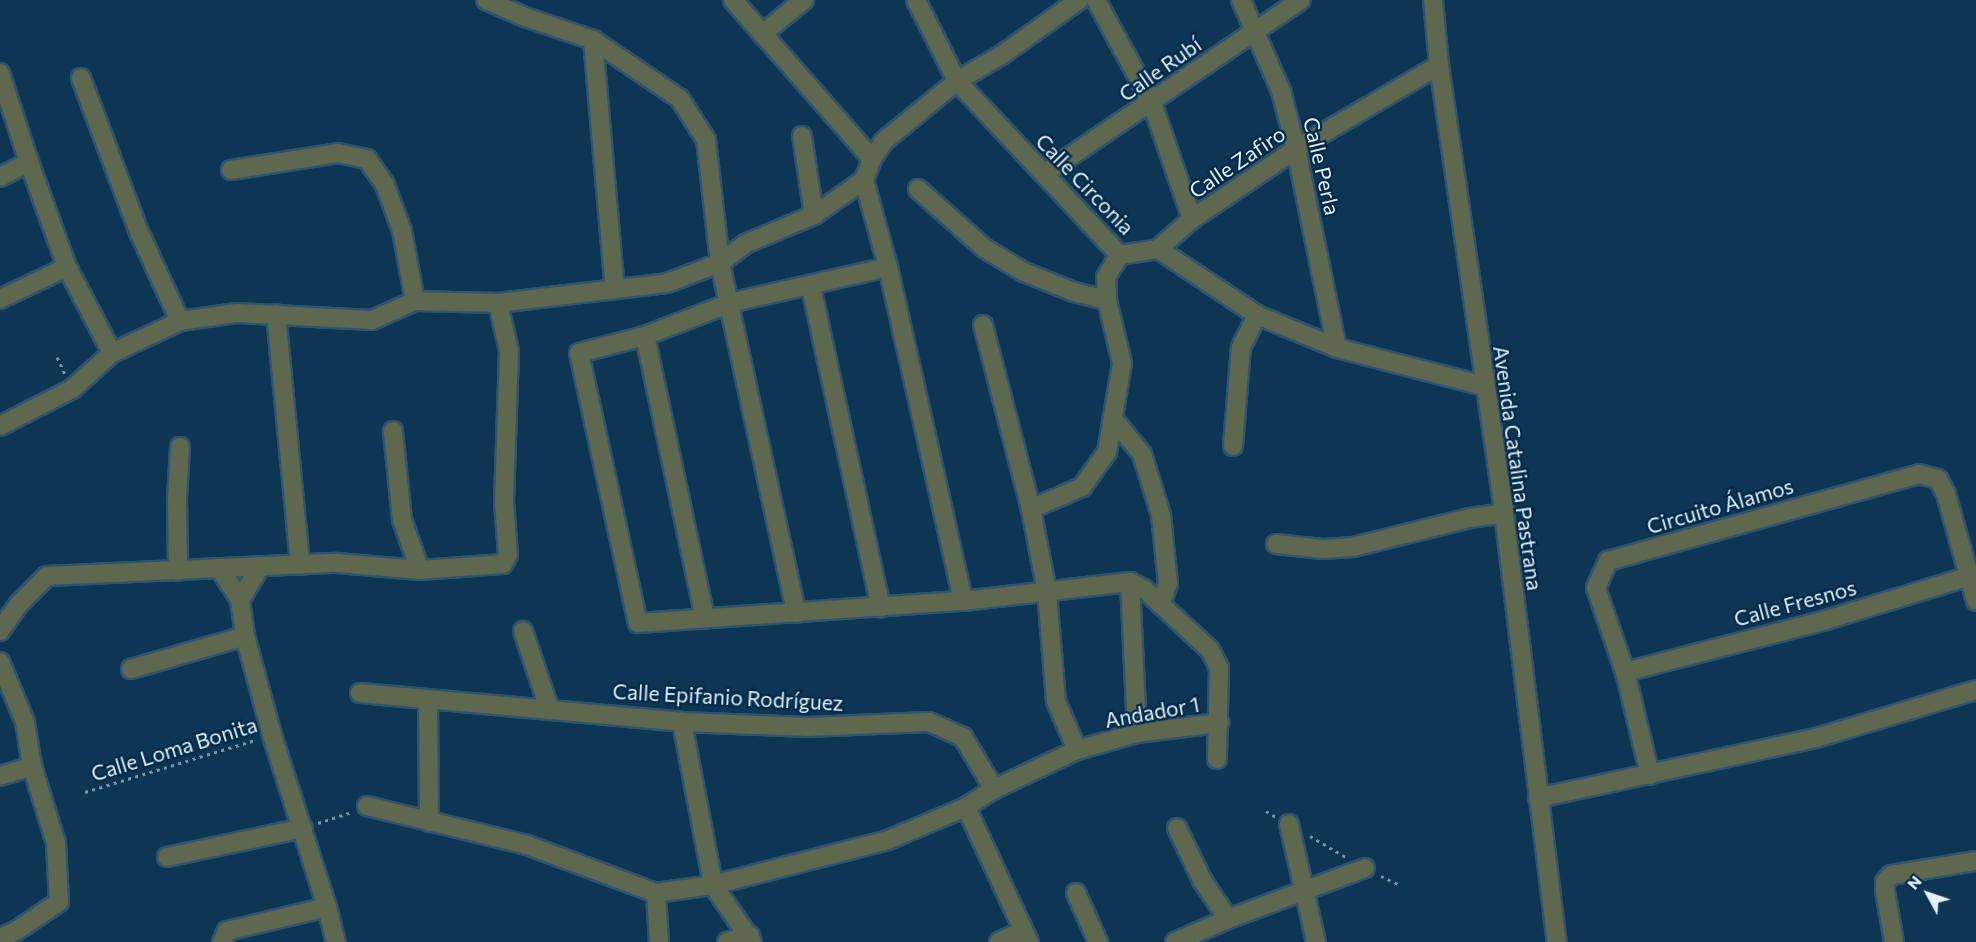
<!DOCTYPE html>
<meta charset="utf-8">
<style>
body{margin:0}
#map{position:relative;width:1976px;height:942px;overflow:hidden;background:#0d3554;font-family:Commissioner,sans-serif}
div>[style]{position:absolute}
.path>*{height:3px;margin-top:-1.5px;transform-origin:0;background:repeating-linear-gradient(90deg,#7892a7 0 3px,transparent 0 7.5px)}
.roads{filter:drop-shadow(2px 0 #30536f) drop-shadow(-2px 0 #30536f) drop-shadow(0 2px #30536f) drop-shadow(0 -2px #30536f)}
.minor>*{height:18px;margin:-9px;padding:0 9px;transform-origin:9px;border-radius:9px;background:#5d684f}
span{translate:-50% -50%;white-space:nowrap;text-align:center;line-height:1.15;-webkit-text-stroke:4.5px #012b49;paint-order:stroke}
.street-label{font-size:21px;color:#e5f1fd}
.north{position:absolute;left:1898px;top:864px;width:60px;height:60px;-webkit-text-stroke:4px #012b49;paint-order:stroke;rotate:310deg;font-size:16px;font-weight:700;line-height:24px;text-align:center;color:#e5f1fd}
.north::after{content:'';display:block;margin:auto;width:21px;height:27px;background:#e5f1fd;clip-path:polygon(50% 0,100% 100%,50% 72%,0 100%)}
</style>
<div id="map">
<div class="path">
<div style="left:57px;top:357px;width:19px;rotate:65deg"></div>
<div style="left:85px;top:792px;width:178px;rotate:-17deg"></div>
<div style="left:1266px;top:811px;width:12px;rotate:31deg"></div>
<div style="left:318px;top:823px;width:35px;rotate:-18deg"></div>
<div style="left:1310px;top:836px;width:42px;rotate:30.3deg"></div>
<div style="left:1381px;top:876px;width:19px;rotate:25deg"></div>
</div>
<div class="roads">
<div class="minor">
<div style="left:486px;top:0;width:43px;rotate:23.6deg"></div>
<div style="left:525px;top:17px;width:72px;rotate:18.7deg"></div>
<div style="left:593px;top:40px;width:105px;rotate:34.1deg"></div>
<div style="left:680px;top:99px;width:49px;rotate:57.6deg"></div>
<div style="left:706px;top:140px;width:124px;rotate:83.5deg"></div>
<div style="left:720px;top:263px;width:358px;rotate:77.7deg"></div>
<div style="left:733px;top:0;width:211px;rotate:48.8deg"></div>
<div style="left:916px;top:0;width:91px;rotate:63.2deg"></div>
<div style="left:957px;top:81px;width:238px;rotate:46.9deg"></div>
<div style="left:1120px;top:255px;width:38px;rotate:-9deg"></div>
<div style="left:1158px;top:249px;width:119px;rotate:33.7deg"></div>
<div style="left:1257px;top:315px;width:87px;rotate:22.4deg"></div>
<div style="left:1337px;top:348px;width:152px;rotate:14.5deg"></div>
<div style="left:1096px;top:0;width:117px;rotate:61.5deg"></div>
<div style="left:1152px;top:103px;width:123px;rotate:71deg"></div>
<div style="left:1241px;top:0;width:99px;rotate:66.3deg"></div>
<div style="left:1281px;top:91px;width:60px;rotate:75.5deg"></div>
<div style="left:1296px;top:149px;width:203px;rotate:78.4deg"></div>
<div style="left:1433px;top:0;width:65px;rotate:84.7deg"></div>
<div style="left:1439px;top:65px;width:453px;rotate:81.7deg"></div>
<div style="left:1504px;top:513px;width:432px;rotate:83deg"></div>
<div style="left:762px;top:34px;width:54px;rotate:-39deg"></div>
<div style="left:593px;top:40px;width:250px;rotate:85deg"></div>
<div style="left:0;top:73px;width:94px;rotate:72deg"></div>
<div style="left:29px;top:162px;width:112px;rotate:70.1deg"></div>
<div style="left:67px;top:267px;width:97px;rotate:62.4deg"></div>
<div style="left:81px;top:78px;width:165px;rotate:69.4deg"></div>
<div style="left:139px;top:232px;width:98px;rotate:65.3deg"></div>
<div style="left:802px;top:136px;width:80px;rotate:81.4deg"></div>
<div style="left:231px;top:170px;width:108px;rotate:-9deg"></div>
<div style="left:338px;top:153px;width:30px;rotate:12deg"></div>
<div style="left:367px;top:159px;width:32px;rotate:55deg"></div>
<div style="left:385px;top:185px;width:49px;rotate:69.7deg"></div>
<div style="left:402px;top:231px;width:71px;rotate:79.5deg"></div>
<div style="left:1044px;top:174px;width:310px;rotate:-34.1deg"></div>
<div style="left:0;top:177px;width:33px;rotate:-27deg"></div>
<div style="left:864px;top:180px;width:90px;rotate:74.6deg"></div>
<div style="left:888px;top:267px;width:342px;rotate:77.3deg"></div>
<div style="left:918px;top:189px;width:89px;rotate:41.8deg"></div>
<div style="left:984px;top:248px;width:47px;rotate:31deg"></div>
<div style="left:1024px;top:272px;width:54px;rotate:21.8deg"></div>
<div style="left:1074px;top:292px;width:34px;rotate:14deg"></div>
<div style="left:1158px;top:249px;width:45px;rotate:-41.4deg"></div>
<div style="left:1192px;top:219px;width:125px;rotate:-33.9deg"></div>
<div style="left:1296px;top:149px;width:166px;rotate:-30.4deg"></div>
<div style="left:888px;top:267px;width:162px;rotate:167.2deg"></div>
<div style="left:730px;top:303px;width:91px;rotate:158.8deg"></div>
<div style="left:645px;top:336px;width:68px;rotate:165.6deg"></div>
<div style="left:579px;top:353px;width:276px;rotate:77.7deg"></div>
<div style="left:638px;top:623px;width:326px;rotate:-3.9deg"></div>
<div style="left:963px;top:601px;width:168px;rotate:-6.5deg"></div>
<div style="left:1130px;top:582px;width:16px;rotate:27deg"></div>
<div style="left:1144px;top:589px;width:90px;rotate:42.7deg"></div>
<div style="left:1210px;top:650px;width:20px;rotate:63deg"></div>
<div style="left:1219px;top:668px;width:91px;rotate:91.3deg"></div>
<div style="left:811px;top:287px;width:328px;rotate:77.7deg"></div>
<div style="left:0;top:299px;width:74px;rotate:-25.5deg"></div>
<div style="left:276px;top:314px;width:252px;rotate:84.5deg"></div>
<div style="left:983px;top:325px;width:190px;rotate:75.4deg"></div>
<div style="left:1031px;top:509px;width:85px;rotate:79.1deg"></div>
<div style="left:1047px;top:592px;width:109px;rotate:85.3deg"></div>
<div style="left:1056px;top:701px;width:53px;rotate:66.8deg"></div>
<div style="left:645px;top:336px;width:289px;rotate:78deg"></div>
<div style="left:1114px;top:420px;width:44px;rotate:50.5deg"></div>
<div style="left:1142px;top:454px;width:64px;rotate:72.7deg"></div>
<div style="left:1161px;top:515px;width:69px;rotate:84.2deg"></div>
<div style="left:1168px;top:584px;width:22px;rotate:111deg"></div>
<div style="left:0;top:426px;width:81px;rotate:-27.2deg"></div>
<div style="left:72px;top:389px;width:54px;rotate:-42deg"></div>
<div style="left:112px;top:353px;width:75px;rotate:-25.2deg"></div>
<div style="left:180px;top:321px;width:58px;rotate:-8deg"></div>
<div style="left:237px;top:313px;width:135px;rotate:3deg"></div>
<div style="left:372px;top:320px;width:47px;rotate:-23.8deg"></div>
<div style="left:415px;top:301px;width:83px;rotate:1.4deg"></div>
<div style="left:498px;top:303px;width:170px;rotate:-6.7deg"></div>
<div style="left:667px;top:283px;width:57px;rotate:-20.7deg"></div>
<div style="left:720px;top:263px;width:31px;rotate:-37deg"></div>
<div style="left:745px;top:244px;width:75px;rotate:-22.8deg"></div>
<div style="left:814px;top:215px;width:61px;rotate:-35deg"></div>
<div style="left:864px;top:180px;width:22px;rotate:-69deg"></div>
<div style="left:872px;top:159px;width:22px;rotate:-56deg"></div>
<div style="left:884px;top:141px;width:94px;rotate:-39.4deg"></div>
<div style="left:957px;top:81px;width:53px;rotate:-30.4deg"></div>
<div style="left:1003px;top:54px;width:93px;rotate:-35.4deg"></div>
<div style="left:393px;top:431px;width:89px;rotate:84.2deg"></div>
<div style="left:402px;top:520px;width:53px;rotate:70.2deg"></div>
<div style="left:1233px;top:446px;width:99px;rotate:-85.4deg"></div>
<div style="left:1241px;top:347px;width:36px;rotate:-63deg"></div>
<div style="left:1031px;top:509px;width:56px;rotate:-23.3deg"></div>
<div style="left:1082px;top:487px;width:43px;rotate:-54.5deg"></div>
<div style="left:1107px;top:452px;width:90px;rotate:-80.4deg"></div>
<div style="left:1122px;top:363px;width:65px;rotate:-103.4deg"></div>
<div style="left:1107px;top:300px;width:23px;rotate:-92deg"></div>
<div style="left:1106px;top:277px;width:26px;rotate:-58deg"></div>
<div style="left:1276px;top:544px;width:47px;rotate:6.1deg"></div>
<div style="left:1323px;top:549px;width:30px;rotate:-4deg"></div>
<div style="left:1353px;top:547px;width:121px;rotate:-13.9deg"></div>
<div style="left:1470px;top:518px;width:34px;rotate:-8deg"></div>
<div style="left:220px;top:569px;width:37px;rotate:57deg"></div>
<div style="left:240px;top:600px;width:36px;rotate:82deg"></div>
<div style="left:245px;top:636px;width:103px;rotate:74.7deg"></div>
<div style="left:272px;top:735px;width:181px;rotate:72.3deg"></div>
<div style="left:178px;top:571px;width:72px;rotate:-90.8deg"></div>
<div style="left:177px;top:499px;width:52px;rotate:-86.7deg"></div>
<div style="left:1130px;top:582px;width:151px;rotate:87.3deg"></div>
<div style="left:240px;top:600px;width:39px;rotate:-59deg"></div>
<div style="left:0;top:631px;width:33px;rotate:-55deg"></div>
<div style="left:19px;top:604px;width:40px;rotate:-45deg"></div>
<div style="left:47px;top:576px;width:290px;rotate:-2.6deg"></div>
<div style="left:337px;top:563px;width:83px;rotate:4.8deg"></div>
<div style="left:420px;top:570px;width:83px;rotate:-4.1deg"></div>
<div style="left:503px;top:564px;width:10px;rotate:-61deg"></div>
<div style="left:508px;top:555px;width:53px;rotate:-94.3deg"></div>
<div style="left:504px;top:502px;width:151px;rotate:-88.1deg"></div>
<div style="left:509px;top:351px;width:49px;rotate:-102.9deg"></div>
<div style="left:523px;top:631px;width:81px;rotate:71.3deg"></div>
<div style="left:0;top:662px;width:65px;rotate:67.4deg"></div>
<div style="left:25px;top:722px;width:45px;rotate:81deg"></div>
<div style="left:32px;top:766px;width:81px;rotate:72.7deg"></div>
<div style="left:56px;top:843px;width:59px;rotate:87.1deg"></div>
<div style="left:59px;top:902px;width:52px;rotate:146deg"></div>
<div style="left:16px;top:931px;width:17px;rotate:156deg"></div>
<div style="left:131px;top:669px;width:119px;rotate:-16.1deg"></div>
<div style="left:1625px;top:672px;width:208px;rotate:-14.5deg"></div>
<div style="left:1826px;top:620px;width:157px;rotate:-17deg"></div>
<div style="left:360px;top:693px;width:323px;rotate:5.1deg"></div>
<div style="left:682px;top:722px;width:126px;rotate:2.3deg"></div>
<div style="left:808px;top:727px;width:121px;rotate:-2.4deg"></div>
<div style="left:929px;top:722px;width:37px;rotate:24deg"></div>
<div style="left:963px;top:737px;width:61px;rotate:59.2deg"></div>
<div style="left:428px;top:701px;width:121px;rotate:89.5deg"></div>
<div style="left:682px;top:722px;width:166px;rotate:79.2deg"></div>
<div style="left:713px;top:885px;width:69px;rotate:55.6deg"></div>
<div style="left:1650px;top:775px;width:106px;rotate:-103.6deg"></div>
<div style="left:1625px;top:672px;width:89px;rotate:-109deg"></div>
<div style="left:1596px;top:588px;width:30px;rotate:-66deg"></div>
<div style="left:1608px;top:561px;width:323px;rotate:-15.6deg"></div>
<div style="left:1919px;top:474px;width:20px;rotate:15deg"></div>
<div style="left:1938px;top:479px;width:17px;rotate:62deg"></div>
<div style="left:1946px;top:494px;width:111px;rotate:74.3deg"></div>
<div style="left:0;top:776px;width:34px;rotate:-17deg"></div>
<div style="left:1538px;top:798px;width:284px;rotate:-12.2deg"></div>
<div style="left:1816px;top:738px;width:167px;rotate:-16.7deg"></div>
<div style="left:367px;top:806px;width:165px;rotate:13.7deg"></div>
<div style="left:527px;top:845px;width:138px;rotate:20.4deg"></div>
<div style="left:656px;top:893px;width:58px;rotate:-8deg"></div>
<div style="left:713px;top:885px;width:181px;rotate:-14.4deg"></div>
<div style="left:888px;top:840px;width:85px;rotate:-22.9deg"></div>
<div style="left:966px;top:807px;width:33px;rotate:-33deg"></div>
<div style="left:994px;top:789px;width:92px;rotate:-25.2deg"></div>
<div style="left:1077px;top:750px;width:62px;rotate:-15.8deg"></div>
<div style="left:1137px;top:733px;width:83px;rotate:-7deg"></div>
<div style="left:966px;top:807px;width:149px;rotate:65deg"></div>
<div style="left:1289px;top:824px;width:121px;rotate:77.1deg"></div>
<div style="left:1177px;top:828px;width:58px;rotate:64.3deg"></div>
<div style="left:1202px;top:880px;width:47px;rotate:56.3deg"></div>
<div style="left:167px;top:857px;width:139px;rotate:-12deg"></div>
<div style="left:656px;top:893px;width:49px;rotate:86.5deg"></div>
<div style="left:1076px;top:893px;width:54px;rotate:65.8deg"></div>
<div style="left:222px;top:942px;width:12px;rotate:-66deg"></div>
<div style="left:227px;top:931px;width:103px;rotate:-13.5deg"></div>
<div style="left:327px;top:907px;width:36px;rotate:76deg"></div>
<div style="left:727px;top:942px;width:24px;rotate:-15deg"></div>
<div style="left:999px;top:942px;width:26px;rotate:-25deg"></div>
<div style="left:1175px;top:942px;width:58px;rotate:-23.5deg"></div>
<div style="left:1228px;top:919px;width:146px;rotate:-20.4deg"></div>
<div style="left:1894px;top:942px;width:52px;rotate:-100deg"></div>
<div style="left:1885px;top:891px;width:9px;rotate:-90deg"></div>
<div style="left:1885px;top:882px;width:9px;rotate:-49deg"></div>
<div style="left:1891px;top:875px;width:86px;rotate:-9.4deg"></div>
</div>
</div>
<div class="street-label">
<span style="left:1160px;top:69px;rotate:-35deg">Calle Rubí</span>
<span style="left:1237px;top:162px;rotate:-34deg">Calle Zafiro</span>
<span style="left:1322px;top:166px;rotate:77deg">Calle Perla</span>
<span style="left:1085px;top:184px;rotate:46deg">Calle Circonia</span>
<span style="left:1518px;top:468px;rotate:82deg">Avenida Catalina Pastrana</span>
<span style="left:1720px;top:506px;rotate:-16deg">Circuito Álamos</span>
<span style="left:1795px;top:603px;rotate:-15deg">Calle Fresnos</span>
<span style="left:728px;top:697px;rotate:3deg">Calle Epifanio Rodríguez</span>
<span style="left:1152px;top:712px;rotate:-10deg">Andador 1</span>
<span style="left:174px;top:749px;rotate:-17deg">Calle Loma Bonita</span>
</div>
<div class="north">N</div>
</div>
